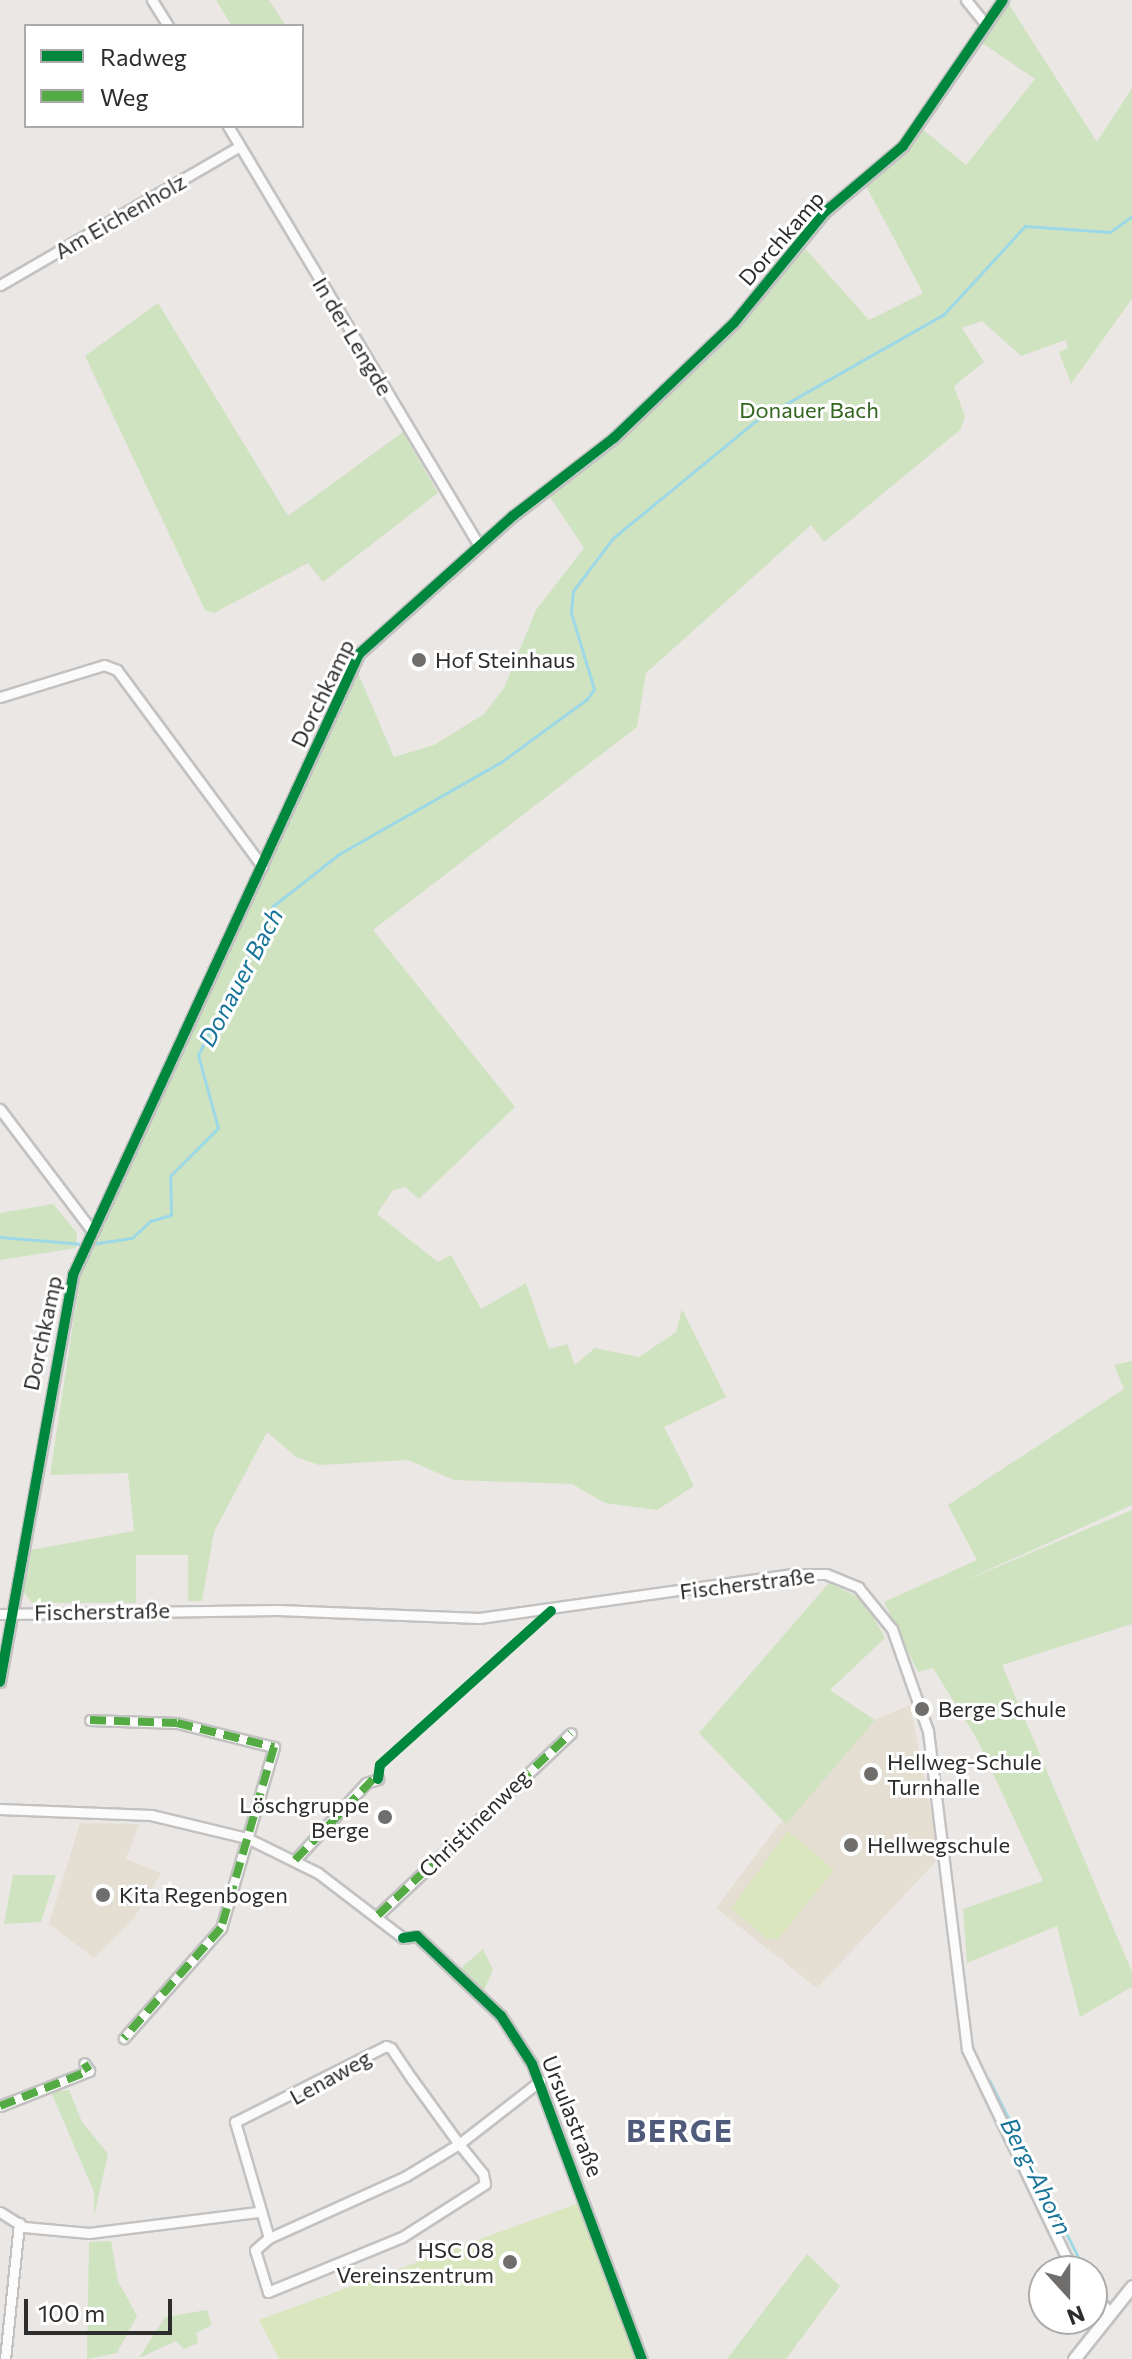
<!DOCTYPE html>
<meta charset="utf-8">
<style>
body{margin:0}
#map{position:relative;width:1132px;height:2359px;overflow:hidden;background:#eae7e4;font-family:Commissioner,sans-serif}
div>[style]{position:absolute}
.education>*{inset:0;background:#e4ded3}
.green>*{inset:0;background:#d0e3c0}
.pitch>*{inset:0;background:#dae6be}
.stream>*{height:3px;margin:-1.5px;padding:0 1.5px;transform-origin:1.5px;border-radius:1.5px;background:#9dd8e6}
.roads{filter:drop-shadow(2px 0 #c3c2c2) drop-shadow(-2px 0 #c3c2c2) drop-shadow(0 2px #c3c2c2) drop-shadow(0 -2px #c3c2c2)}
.minor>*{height:9px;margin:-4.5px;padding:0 4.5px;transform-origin:4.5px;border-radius:4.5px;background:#fcfbfb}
.tertiary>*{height:11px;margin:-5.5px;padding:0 5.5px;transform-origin:5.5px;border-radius:5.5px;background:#fcfbfb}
.quiet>*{height:8px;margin-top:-4px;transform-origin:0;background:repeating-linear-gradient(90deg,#54ab44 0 16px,transparent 0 24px)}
.cycleway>*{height:10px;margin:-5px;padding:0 5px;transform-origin:5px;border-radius:5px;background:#00873e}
.dots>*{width:22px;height:22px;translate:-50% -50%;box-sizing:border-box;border:4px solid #fff;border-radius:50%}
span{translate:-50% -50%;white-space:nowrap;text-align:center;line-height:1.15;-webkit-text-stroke:6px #fff;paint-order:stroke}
.street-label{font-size:22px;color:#2d2d2d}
.park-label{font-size:22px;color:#336720}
.poi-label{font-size:22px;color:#2d2d2d}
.left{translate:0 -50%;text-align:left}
.right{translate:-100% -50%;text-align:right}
.water-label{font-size:24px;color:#177397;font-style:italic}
.district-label{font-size:30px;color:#505a7b;font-weight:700;letter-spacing:2px}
.legend{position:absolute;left:24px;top:24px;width:280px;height:104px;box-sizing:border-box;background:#fff;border:2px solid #ababab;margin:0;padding:10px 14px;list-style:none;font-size:24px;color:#2d2d2d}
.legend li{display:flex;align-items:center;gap:16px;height:40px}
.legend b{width:40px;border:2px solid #ababab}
.north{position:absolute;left:1028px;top:2255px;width:80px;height:80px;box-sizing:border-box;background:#fff;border:2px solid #ababab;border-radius:50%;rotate:159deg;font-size:22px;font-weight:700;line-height:32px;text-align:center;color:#2d2d2d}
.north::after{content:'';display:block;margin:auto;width:28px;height:36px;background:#6f6e6d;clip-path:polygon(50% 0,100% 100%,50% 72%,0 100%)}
.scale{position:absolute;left:24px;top:2299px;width:148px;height:36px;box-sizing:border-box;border:4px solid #2d2d2d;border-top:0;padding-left:10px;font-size:24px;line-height:28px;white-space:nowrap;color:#2d2d2d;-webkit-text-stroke:6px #fff;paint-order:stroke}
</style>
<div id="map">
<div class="education">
<div style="clip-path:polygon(910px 1705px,940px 1857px,817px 1988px,716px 1908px,782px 1821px,875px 1720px)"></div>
<div style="clip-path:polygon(80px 1823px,139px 1824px,126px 1859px,161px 1873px,134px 1918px,94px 1958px,49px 1924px)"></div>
</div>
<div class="green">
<div style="clip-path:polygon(216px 0,269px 0,286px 26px,232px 26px)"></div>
<div style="clip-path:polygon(1008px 3px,1097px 142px,1132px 88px,1132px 299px,1071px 384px,1059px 352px,1068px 348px,1065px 340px,1021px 356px,982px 321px,962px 328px,984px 362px,954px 386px,965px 417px,960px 430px,824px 542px,811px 525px,646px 673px,637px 727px,373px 930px,515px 1107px,419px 1199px,405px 1187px,393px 1190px,377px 1214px,438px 1262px,451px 1255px,481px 1309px,526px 1283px,549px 1349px,567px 1344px,575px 1365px,595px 1348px,639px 1357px,676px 1332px,682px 1309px,726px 1397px,664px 1427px,694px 1486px,657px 1510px,605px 1503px,572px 1484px,454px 1480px,408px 1460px,319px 1465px,296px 1457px,267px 1432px,214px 1532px,202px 1601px,188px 1601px,188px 1555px,136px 1555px,136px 1603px,32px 1603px,23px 1591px,31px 1550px,134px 1531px,128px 1473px,50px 1475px,80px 1278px,358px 673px,394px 757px,434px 745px,484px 714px,504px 688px,536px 610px,584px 548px,550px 497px,685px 381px,802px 245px,869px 320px,923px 293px,866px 186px,921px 128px,966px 165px,1035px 79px,979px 41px)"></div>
<div style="clip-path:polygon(158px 303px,288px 516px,403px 432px,438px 493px,323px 582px,308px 563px,214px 613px,205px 610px,85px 356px)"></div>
<div style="clip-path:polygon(53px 1204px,77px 1233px,76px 1248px,0 1260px,0 1213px)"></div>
<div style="clip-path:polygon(1132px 1361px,1132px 1505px,955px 1585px,1132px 1510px,1132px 1624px,1002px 1665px,1132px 1972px,1132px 1987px,1080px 2017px,1057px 1926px,967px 1963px,963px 1909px,1043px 1881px,977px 1739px,933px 1668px,918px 1672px,884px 1602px,977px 1560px,948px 1505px,1124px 1389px,1114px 1365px)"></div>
<div style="clip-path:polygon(829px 1583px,864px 1600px,885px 1638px,830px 1690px,875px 1720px,786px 1824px,699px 1733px)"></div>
<div style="clip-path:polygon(13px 1875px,56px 1875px,41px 1922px,4px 1924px)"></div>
<div style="clip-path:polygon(483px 1949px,493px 1970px,483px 1992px,460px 1969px)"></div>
<div style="clip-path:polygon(69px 2090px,82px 2122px,108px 2154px,94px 2216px,94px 2192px,51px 2092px)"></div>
<div style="clip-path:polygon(111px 2241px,118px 2281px,137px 2316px,117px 2353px,87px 2359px,89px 2242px)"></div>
<div style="clip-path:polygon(807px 2254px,840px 2286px,786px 2359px,727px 2359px)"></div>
<div style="clip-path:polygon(207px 2310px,212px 2325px,196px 2333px,198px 2343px,184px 2349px,176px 2341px,139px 2358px,165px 2317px)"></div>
</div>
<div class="pitch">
<div style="clip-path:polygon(788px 1831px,834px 1870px,778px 1939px,767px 1939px,731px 1908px)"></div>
<div style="clip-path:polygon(579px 2203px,637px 2359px,279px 2359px,259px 2320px)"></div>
</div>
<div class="stream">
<div style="left:0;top:1237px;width:83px;rotate:4.8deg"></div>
<div style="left:91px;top:1244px;width:41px;rotate:-8.3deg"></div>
<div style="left:132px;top:1238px;width:25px;rotate:-43deg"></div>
<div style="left:150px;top:1221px;width:22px;rotate:-16deg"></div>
<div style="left:171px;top:1215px;width:39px;rotate:-91deg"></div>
<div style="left:170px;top:1176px;width:68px;rotate:-45deg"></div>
<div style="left:218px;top:1128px;width:76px;rotate:-105.3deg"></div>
<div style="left:198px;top:1055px;width:167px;rotate:-63.3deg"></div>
<div style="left:273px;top:906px;width:84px;rotate:-38.2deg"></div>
<div style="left:339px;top:854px;width:186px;rotate:-29.6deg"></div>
<div style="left:501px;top:762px;width:107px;rotate:-36.2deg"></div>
<div style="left:587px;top:699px;width:12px;rotate:-55deg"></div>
<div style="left:594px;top:689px;width:79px;rotate:-106.8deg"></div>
<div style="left:571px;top:613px;width:22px;rotate:-85deg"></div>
<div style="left:573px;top:591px;width:66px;rotate:-53deg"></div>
<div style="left:613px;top:538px;width:183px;rotate:-39.4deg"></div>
<div style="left:754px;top:422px;width:219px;rotate:-29.6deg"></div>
<div style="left:944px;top:314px;width:120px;rotate:-47.4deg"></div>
<div style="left:1025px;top:226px;width:85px;rotate:4deg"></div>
<div style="left:1110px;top:232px;width:27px;rotate:-36deg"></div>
<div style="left:989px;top:2080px;width:214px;rotate:63.3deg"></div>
<div style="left:1092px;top:2279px;width:18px;rotate:43deg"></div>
</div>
<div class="roads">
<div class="minor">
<div style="left:152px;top:0;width:31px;rotate:58deg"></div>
<div style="left:966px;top:0;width:28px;rotate:51deg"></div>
<div style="left:228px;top:126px;width:488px;rotate:59.1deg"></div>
<div style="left:0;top:285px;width:277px;rotate:-30.1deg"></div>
<div style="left:0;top:697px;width:109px;rotate:-17.1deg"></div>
<div style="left:104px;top:665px;width:14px;rotate:21deg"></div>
<div style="left:117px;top:670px;width:244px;rotate:53.5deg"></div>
<div style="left:0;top:1109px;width:154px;rotate:52.9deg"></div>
<div style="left:0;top:1614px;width:278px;rotate:-0.8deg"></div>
<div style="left:278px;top:1610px;width:201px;rotate:2.3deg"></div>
<div style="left:479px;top:1618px;width:317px;rotate:-8deg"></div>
<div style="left:793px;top:1574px;width:33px"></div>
<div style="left:826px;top:1574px;width:35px;rotate:22deg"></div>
<div style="left:858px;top:1587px;width:54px;rotate:51deg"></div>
<div style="left:892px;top:1629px;width:108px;rotate:70.6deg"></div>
<div style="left:928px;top:1731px;width:320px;rotate:83deg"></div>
<div style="left:967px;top:2049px;width:246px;rotate:64.5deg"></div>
<div style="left:0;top:1682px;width:413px;rotate:-79.8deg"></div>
<div style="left:73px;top:1275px;width:684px;rotate:-65.27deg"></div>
<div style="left:359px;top:654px;width:207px;rotate:-41.9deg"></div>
<div style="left:513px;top:516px;width:128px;rotate:-37.7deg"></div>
<div style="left:614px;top:438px;width:166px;rotate:-43.8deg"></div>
<div style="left:734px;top:323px;width:144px;rotate:-50.7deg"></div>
<div style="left:825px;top:212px;width:102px;rotate:-40.2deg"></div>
<div style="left:903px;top:146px;width:177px;rotate:-55.6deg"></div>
<div style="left:90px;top:1720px;width:87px;rotate:2deg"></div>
<div style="left:177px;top:1723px;width:100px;rotate:13.9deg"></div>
<div style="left:274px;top:1747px;width:189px;rotate:106.3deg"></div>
<div style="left:221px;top:1928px;width:147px;rotate:131.4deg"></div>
<div style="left:0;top:1809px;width:151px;rotate:2.3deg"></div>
<div style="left:151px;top:1815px;width:99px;rotate:13.5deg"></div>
<div style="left:247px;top:1838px;width:79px;rotate:26.2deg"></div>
<div style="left:318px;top:1873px;width:107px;rotate:37.4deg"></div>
<div style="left:403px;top:1938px;width:14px;rotate:-8deg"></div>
<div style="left:417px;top:1936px;width:116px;rotate:43.6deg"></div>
<div style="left:501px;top:2016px;width:57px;rotate:57.1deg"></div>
<div style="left:532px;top:2064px;width:315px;rotate:69.6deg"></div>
<div style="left:295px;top:1860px;width:105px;rotate:-47.3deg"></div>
<div style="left:366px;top:1783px;width:13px;rotate:-18deg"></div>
<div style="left:378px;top:1915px;width:265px;rotate:-43.3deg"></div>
<div style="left:0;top:2106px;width:96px;rotate:-21.5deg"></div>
<div style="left:89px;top:2071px;width:9px;rotate:-122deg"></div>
<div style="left:0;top:2212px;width:28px;rotate:32deg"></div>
<div style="left:24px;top:2227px;width:65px;rotate:5.3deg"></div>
<div style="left:89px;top:2233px;width:170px;rotate:-7.1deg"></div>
<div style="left:269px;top:2238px;width:121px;rotate:-106.3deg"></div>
<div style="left:235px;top:2122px;width:169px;rotate:-26.7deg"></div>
<div style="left:386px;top:2046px;width:5px;rotate:22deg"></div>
<div style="left:391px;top:2048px;width:37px;rotate:56deg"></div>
<div style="left:412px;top:2079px;width:80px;rotate:54.1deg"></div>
<div style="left:459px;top:2144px;width:38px;rotate:51deg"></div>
<div style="left:483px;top:2174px;width:10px;rotate:79deg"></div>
<div style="left:485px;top:2184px;width:98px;rotate:147.4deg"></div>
<div style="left:402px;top:2237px;width:145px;rotate:157.7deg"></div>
<div style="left:268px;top:2292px;width:44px;rotate:-107.2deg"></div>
<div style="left:255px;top:2250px;width:18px;rotate:-41deg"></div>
<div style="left:269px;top:2238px;width:150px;rotate:-24.3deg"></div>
<div style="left:406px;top:2176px;width:62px;rotate:-31.1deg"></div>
<div style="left:459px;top:2144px;width:103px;rotate:-37.9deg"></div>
<div style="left:1092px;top:2293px;width:26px;rotate:47deg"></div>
<div style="left:5px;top:2359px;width:137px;rotate:-84.1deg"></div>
</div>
<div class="tertiary">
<div style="left:1074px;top:2359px;width:93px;rotate:-51.5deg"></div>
</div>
</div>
<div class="quiet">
<div style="left:90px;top:1720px;width:87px;rotate:2deg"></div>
<div style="left:177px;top:1723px;width:100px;rotate:13.9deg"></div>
<div style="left:274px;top:1747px;width:189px;rotate:106.3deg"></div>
<div style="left:221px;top:1928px;width:147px;rotate:131.4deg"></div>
<div style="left:295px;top:1860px;width:121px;rotate:-46deg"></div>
<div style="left:378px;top:1915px;width:265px;rotate:-43.3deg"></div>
<div style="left:0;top:2106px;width:96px;rotate:-21.5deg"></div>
<div style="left:89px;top:2071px;width:9px;rotate:-122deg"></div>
</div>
<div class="cycleway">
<div style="left:0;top:1682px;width:413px;rotate:-79.8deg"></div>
<div style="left:73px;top:1275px;width:684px;rotate:-65.27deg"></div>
<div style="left:359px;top:654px;width:207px;rotate:-41.9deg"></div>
<div style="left:513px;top:516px;width:128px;rotate:-37.7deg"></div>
<div style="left:614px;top:438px;width:166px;rotate:-43.8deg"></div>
<div style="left:734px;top:323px;width:144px;rotate:-50.7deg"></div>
<div style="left:825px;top:212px;width:102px;rotate:-40.2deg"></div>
<div style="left:903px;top:146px;width:177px;rotate:-55.6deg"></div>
<div style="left:378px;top:1779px;width:14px;rotate:-82deg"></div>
<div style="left:380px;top:1765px;width:230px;rotate:-42deg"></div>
<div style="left:403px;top:1938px;width:14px;rotate:-8deg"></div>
<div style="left:417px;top:1936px;width:116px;rotate:43.6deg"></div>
<div style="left:501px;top:2016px;width:57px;rotate:57.1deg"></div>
<div style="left:532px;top:2064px;width:315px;rotate:69.6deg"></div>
</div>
<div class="dots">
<div style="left:419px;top:660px;background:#6f6e6d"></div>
<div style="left:922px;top:1709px;background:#6f6e6d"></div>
<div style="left:871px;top:1774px;background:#6f6e6d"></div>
<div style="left:385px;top:1817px;background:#6f6e6d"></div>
<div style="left:851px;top:1845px;background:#6f6e6d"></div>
<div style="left:103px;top:1895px;background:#6f6e6d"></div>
<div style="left:510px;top:2262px;background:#6f6e6d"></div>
</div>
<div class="street-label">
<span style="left:120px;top:216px;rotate:-30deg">Am Eichenholz</span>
<span style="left:781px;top:238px;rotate:-49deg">Dorchkamp</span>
<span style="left:353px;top:336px;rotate:59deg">In der Lengde</span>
<span style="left:322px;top:693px;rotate:-64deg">Dorchkamp</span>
<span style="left:42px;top:1333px;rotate:-78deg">Dorchkamp</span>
<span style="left:747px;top:1583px;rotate:-7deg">Fischerstraße</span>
<span style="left:102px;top:1611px;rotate:-1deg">Fischerstraße</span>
<span style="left:474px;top:1823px;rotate:-44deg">Christinenweg</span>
<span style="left:330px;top:2077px;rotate:-29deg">Lenaweg</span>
<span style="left:573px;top:2116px;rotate:68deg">Ursulastraße</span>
</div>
<div class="park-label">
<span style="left:809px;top:410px">Donauer Bach</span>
</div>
<div class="poi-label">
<span class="left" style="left:435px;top:660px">Hof Steinhaus</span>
<span class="left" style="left:938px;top:1709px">Berge Schule</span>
<span class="left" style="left:887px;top:1774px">Hellweg-Schule<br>Turnhalle</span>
<span class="right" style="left:369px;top:1817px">Löschgruppe<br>Berge</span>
<span class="left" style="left:867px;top:1845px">Hellwegschule</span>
<span class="left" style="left:119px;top:1895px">Kita Regenbogen</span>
<span class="right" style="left:494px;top:2262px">HSC 08<br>Vereinszentrum</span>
</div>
<div class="water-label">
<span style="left:240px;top:977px;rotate:-62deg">Donauer Bach</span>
<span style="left:1037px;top:2176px;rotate:63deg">Berg-Ahorn</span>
</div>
<div class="district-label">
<span style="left:680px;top:2130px">BERGE</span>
</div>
<ul class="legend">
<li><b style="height:10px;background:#00873e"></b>Radweg</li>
<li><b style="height:10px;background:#54ab44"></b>Weg</li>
</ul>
<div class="north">N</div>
<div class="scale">100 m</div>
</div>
